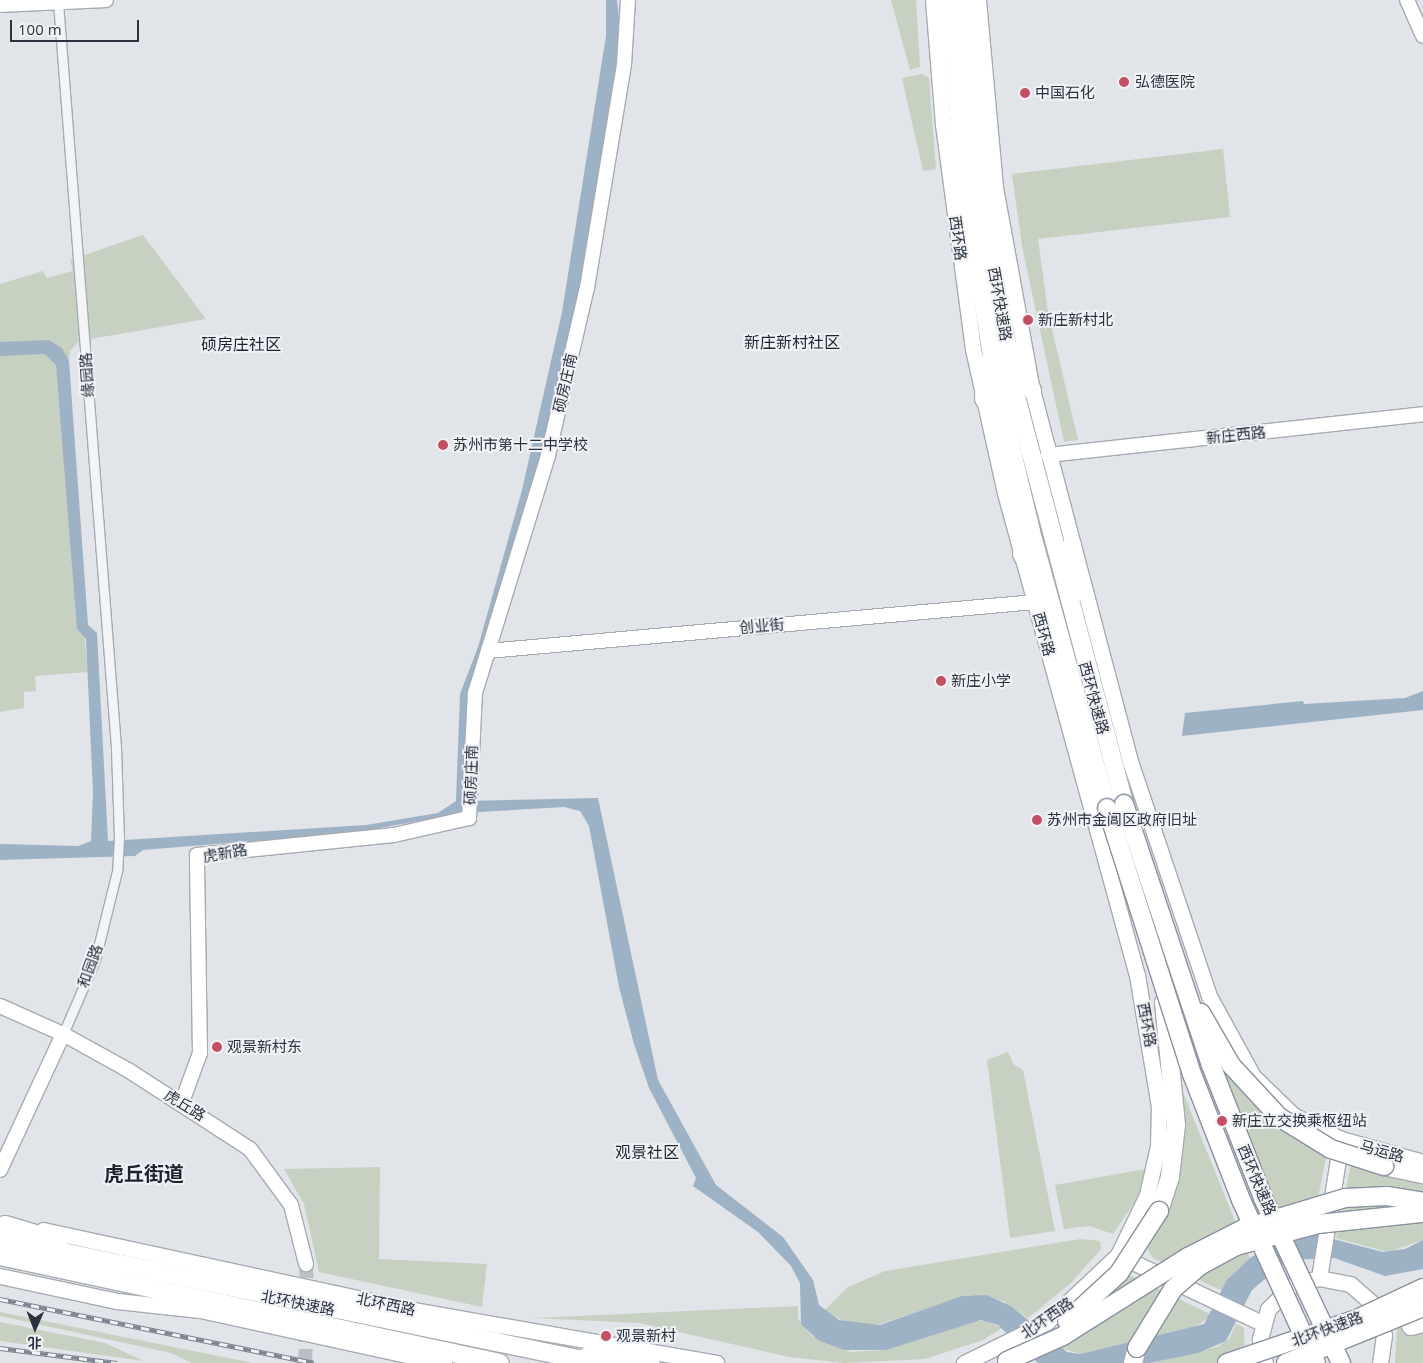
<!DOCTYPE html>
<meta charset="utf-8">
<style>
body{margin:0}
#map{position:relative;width:1423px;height:1363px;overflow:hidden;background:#e1e4e8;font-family:"Open Sans","Noto Sans SC",sans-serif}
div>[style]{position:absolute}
.green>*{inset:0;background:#c6d1c2}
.water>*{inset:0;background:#9eb2c5}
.secondary-tunnel>*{height:14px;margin-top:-7px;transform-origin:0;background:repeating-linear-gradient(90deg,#bcc0c6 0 14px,transparent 0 21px)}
.roads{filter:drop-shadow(1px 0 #a6abb2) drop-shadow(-1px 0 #a6abb2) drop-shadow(0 1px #a6abb2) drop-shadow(0 -1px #a6abb2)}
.street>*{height:9px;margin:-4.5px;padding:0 4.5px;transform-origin:4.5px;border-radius:4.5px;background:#f3f4f7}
.secondary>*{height:14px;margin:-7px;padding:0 7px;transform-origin:7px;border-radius:7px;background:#fff}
.primary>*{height:15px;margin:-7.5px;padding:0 7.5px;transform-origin:7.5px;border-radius:7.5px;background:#fff}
.highway>*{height:18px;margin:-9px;padding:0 9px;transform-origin:9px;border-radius:9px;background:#fff}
.rail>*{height:4.5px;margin-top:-2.25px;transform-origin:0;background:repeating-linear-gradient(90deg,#f0f2f6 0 8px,#7b8491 0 16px);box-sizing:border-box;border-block:1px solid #7b8491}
.bridges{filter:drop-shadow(1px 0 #89919e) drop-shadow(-1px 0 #89919e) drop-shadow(0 1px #89919e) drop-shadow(0 -1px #89919e)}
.highway-bridge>*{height:18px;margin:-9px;padding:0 9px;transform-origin:9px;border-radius:9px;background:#fff}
.dots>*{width:14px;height:14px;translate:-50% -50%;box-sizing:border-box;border:2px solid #f0f2f6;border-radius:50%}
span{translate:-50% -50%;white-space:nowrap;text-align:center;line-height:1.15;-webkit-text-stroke:4px #f0f2f6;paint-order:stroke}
.poi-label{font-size:15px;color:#2a323e}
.left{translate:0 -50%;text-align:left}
.street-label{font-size:15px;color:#2a323e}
.neighbourhood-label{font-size:16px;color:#1c232f}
.district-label{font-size:20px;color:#1c232f;font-weight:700}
.north{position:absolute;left:10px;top:1303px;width:50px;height:50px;-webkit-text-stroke:4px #f0f2f6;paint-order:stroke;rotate:181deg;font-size:14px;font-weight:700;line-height:20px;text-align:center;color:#2a323e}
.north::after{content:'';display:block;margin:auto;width:18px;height:22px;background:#2a323e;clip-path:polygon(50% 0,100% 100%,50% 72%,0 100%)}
.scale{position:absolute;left:10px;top:20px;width:129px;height:22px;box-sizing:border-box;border:2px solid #2a323e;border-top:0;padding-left:6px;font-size:15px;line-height:18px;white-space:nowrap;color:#2a323e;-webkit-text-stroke:4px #f0f2f6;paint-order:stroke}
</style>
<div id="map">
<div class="green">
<div style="clip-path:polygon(891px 0,916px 0,920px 67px,910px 70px)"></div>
<div style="clip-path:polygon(922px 74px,929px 78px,936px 169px,923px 171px,902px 78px)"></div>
<div style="clip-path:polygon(1223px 149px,1230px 217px,1038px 239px,1048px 312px,1078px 440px,1064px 442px,1022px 246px,1012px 174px)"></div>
<div style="clip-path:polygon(143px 235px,206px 319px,79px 341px,70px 351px,69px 361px,56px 365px,88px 672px,35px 676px,36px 691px,24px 692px,24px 708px,0 712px,0 284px,43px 271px,47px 278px,73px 271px,70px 260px)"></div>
<div style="clip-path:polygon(1008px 1052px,1014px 1065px,1023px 1070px,1055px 1231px,1010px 1238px,987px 1060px)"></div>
<div style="clip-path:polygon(1221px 1066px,1262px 1111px,1327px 1154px,1315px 1212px,1290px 1236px)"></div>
<div style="clip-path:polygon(1178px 1080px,1250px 1258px,1222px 1291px,1153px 1258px,1144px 1244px,1156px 1221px)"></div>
<div style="clip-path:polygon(1351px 1163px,1423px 1180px,1423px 1240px,1388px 1252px,1336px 1238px)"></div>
<div style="clip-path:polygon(380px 1167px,379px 1259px,487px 1264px,482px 1307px,319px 1272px,304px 1204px,284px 1169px)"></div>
<div style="clip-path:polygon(1146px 1169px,1138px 1197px,1113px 1234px,1089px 1226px,1064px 1229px,1055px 1185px)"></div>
<div style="clip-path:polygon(1081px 1239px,1100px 1241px,1101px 1249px,1071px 1283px,1028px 1318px,1003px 1301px,968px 1295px,874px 1326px,852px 1325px,824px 1311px,848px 1287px,885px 1271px)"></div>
<div style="clip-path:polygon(1125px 1273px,1212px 1315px,1196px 1326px,1080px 1354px,1061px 1348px,1051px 1338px)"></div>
<div style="clip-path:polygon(798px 1306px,798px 1319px,812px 1336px,851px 1352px,886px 1350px,972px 1321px,986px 1321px,1002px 1328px,983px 1340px,925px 1359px,844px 1363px,789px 1357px,639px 1323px,534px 1318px)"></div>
<div style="clip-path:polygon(0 1312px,253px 1363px,192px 1363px,171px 1353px,0 1316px)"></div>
<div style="clip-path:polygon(1423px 1319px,1423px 1363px,1395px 1363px,1397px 1329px)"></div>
<div style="clip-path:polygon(0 1322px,105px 1343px,144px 1361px,0 1341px)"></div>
<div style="clip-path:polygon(1236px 1324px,1244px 1328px,1245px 1363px,1149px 1363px,1217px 1347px,1229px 1339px)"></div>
</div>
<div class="water">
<div style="clip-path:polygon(606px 0,617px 0,622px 45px,582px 290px,551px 424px,471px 696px,465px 801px,598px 798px,658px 1080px,716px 1185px,783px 1237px,813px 1280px,819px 1305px,839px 1320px,880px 1325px,962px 1296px,986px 1295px,1011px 1306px,1067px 1352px,1080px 1354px,1204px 1324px,1227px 1280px,1250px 1258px,1271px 1245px,1314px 1234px,1383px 1252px,1405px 1249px,1423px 1240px,1423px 1269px,1385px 1276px,1334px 1258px,1288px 1260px,1252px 1290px,1226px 1341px,1198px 1353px,1149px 1363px,1038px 1363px,998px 1325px,981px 1320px,886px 1350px,844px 1350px,818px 1340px,801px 1324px,800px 1283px,791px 1266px,758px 1232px,693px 1186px,696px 1178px,649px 1088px,634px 1044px,619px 987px,589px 826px,580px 811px,564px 807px,463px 813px,352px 833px,143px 850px,135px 856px,0 860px,0 844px,78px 846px,91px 841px,93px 793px,86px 639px,77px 629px,56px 365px,45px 354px,0 356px,0 342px,49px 340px,62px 348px,69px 361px,88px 625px,97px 633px,108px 841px,366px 825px,438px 813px,456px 801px,460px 694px,478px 647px,522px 490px,562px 312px,606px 36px)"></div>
<div style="clip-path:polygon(1423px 691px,1423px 710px,1182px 736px,1185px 713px,1303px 701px,1304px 704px,1405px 698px)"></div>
</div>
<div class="secondary-tunnel">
<div style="left:306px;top:1264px;width:34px;rotate:87deg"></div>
<div style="left:305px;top:1363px;width:41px;rotate:-87.2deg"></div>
</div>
<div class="roads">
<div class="street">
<div style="left:58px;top:2px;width:748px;rotate:85.55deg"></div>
<div style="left:116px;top:748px;width:89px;rotate:88.1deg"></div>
<div style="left:119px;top:837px;width:34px;rotate:93deg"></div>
<div style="left:117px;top:871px;width:92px;rotate:103.9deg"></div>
<div style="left:95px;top:960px;width:81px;rotate:113.4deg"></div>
</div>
<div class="secondary">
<div style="left:1407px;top:0;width:39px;rotate:66deg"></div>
<div style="left:0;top:5px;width:106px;rotate:-2.7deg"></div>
<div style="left:1048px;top:455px;width:377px;rotate:-6.2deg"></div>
<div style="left:488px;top:651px;width:549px;rotate:-5.12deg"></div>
<div style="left:0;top:1006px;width:69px;rotate:24deg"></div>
<div style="left:63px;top:1034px;width:74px;rotate:29deg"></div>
<div style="left:128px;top:1070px;width:145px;rotate:32.9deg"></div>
<div style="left:250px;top:1149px;width:69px;rotate:53.8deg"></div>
<div style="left:291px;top:1205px;width:61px;rotate:75.7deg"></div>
<div style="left:182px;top:1102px;width:52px;rotate:-69.8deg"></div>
<div style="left:200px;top:1053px;width:198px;rotate:-90.9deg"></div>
<div style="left:197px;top:855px;width:198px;rotate:-5.8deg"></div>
<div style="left:394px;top:835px;width:77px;rotate:-12.8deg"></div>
<div style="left:469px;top:818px;width:125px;rotate:-87.3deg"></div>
<div style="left:475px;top:693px;width:249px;rotate:-72.9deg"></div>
<div style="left:548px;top:455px;width:171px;rotate:-76.9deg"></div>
<div style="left:587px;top:288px;width:226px;rotate:-80.6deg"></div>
<div style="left:624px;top:65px;width:65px;rotate:-86.5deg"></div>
<div style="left:0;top:1170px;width:150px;rotate:-65.1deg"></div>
</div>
<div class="primary">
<div style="left:933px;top:0;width:124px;rotate:85.4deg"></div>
<div style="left:943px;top:124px;width:227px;rotate:82.4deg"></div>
<div style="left:973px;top:349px;width:148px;rotate:77.5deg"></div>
<div style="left:1005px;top:493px;width:500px;rotate:74.7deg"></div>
<div style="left:1137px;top:975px;width:133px;rotate:80.5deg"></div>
<div style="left:1159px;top:1106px;width:40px;rotate:91.4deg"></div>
<div style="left:1158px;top:1146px;width:50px;rotate:102.7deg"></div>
<div style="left:1147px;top:1195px;width:67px;rotate:115.8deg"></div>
<div style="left:1118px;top:1255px;width:98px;rotate:136.7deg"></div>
<div style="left:1047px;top:1322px;width:93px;rotate:153.7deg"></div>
<div style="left:978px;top:0;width:188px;rotate:84.8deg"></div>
<div style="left:995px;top:187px;width:206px;rotate:79.7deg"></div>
<div style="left:1032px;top:390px;width:387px;rotate:75.2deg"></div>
<div style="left:1131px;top:764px;width:245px;rotate:71.4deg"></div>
<div style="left:1209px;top:996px;width:91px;rotate:61.2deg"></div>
<div style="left:1253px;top:1076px;width:56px;rotate:44.3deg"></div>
<div style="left:1293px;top:1115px;width:54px;rotate:26.6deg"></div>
<div style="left:1341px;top:1139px;width:85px;rotate:15.7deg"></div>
<div style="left:43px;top:1230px;width:379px;rotate:12.2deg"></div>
<div style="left:413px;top:1310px;width:308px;rotate:9.9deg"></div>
<div style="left:1118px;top:1255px;width:159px;rotate:25.3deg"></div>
<div style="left:0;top:1276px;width:120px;rotate:12.1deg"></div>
<div style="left:117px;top:1301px;width:83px;rotate:6.2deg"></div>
<div style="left:200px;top:1310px;width:250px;rotate:12.3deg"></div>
<div style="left:1319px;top:1278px;width:139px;rotate:-80.9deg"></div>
<div style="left:1265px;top:1363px;width:25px;rotate:-102deg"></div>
<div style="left:1260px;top:1339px;width:31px;rotate:-75deg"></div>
<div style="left:1268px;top:1309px;width:35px;rotate:-44deg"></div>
<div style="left:1293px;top:1285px;width:27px;rotate:-15deg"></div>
<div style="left:1319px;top:1278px;width:32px;rotate:11deg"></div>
<div style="left:1350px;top:1284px;width:32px;rotate:41deg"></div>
<div style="left:1374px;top:1305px;width:32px;rotate:72deg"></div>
<div style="left:1384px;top:1335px;width:28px;rotate:98deg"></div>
</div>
<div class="highway">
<div style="left:949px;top:0;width:194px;rotate:85deg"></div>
<div style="left:966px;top:193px;width:203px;rotate:80.9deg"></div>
<div style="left:998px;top:393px;width:143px;rotate:76.6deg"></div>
<div style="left:1031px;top:532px;width:286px;rotate:74.6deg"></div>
<div style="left:966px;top:0;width:191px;rotate:85.2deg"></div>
<div style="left:982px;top:190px;width:206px;rotate:80.8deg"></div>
<div style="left:1015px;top:393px;width:425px;rotate:75.1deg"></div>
<div style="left:1014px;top:352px;width:42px;rotate:64.7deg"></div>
<div style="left:984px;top:399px;width:34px;rotate:-87deg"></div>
<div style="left:1072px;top:545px;width:48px;rotate:86.4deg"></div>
<div style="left:1022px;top:554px;width:35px;rotate:63deg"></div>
<div style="left:1384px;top:1166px;width:40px;rotate:12deg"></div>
<div style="left:1159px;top:1211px;width:36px;rotate:-72deg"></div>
<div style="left:1170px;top:1177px;width:52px;rotate:-83.4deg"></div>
<div style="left:1176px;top:1125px;width:123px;rotate:-95.6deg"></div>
<div style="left:5px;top:1225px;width:56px;rotate:16.5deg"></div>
<div style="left:0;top:1239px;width:610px;rotate:11.73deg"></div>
<div style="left:0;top:1256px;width:511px;rotate:12.08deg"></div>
<div style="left:1411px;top:1326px;width:12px;rotate:-14deg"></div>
<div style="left:586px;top:1357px;width:65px;rotate:5.3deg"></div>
<div style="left:1133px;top:1363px;width:16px;rotate:-75deg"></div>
</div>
</div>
<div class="rail">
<div style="left:0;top:1299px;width:320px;rotate:11.5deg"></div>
<div style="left:0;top:1348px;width:118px;rotate:7.3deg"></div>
</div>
<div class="bridges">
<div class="highway-bridge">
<div style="left:1124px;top:804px;width:275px;rotate:71.6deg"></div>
<div style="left:1211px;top:1065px;width:143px;rotate:68.6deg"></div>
<div style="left:1263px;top:1198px;width:183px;rotate:64.7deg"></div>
<div style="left:1107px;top:808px;width:279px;rotate:72.3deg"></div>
<div style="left:1192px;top:1074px;width:137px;rotate:68.7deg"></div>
<div style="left:1242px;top:1202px;width:177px;rotate:65.3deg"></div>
<div style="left:1201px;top:1013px;width:60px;rotate:60deg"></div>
<div style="left:1231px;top:1065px;width:71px;rotate:47.3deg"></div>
<div style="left:1279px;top:1117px;width:61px;rotate:31.6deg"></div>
<div style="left:1331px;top:1149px;width:56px;rotate:17.8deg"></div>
<div style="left:1067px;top:1321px;width:71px;rotate:-42.7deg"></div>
<div style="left:1119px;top:1273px;width:74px;rotate:-57.2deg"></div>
<div style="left:1137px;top:1348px;width:69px;rotate:-58.6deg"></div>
<div style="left:1173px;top:1289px;width:35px;rotate:-41deg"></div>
<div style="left:1199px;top:1266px;width:42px;rotate:-28.4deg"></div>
<div style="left:1236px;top:1246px;width:85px;rotate:-15deg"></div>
<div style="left:1318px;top:1224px;width:106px;rotate:-6deg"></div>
<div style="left:1007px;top:1361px;width:61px;rotate:-24.1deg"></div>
<div style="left:1063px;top:1336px;width:148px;rotate:-32.3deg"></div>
<div style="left:1188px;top:1257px;width:64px;rotate:-27deg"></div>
<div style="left:1245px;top:1228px;width:104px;rotate:-16.7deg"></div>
<div style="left:1345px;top:1198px;width:42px;rotate:-2.7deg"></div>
<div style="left:1387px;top:1196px;width:36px;rotate:9deg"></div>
<div style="left:1227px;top:1363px;width:137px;rotate:-18.7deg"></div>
<div style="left:1357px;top:1319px;width:73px;rotate:-25.2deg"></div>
<div style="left:1286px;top:1363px;width:148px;rotate:-22.2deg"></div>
</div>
</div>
<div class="dots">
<div style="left:1124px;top:82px;background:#c44f62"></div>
<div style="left:1025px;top:93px;background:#c44f62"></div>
<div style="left:1028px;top:320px;background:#c44f62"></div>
<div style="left:443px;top:445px;background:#c44f62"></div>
<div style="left:941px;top:681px;background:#c44f62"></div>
<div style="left:1037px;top:820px;background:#c44f62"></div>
<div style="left:217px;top:1047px;background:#c44f62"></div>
<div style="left:1222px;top:1121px;background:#c44f62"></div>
<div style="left:606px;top:1336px;background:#c44f62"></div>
</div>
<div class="poi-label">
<span class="left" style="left:1135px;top:82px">弘德医院</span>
<span class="left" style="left:1035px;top:93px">中国石化</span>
<span class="left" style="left:1038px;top:320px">新庄新村北</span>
<span class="left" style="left:453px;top:445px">苏州市第十二中学校</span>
<span class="left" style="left:951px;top:681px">新庄小学</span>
<span class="left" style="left:1047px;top:820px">苏州市金阊区政府旧址</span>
<span class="left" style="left:227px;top:1047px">观景新村东</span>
<span class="left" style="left:1232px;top:1121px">新庄立交换乘枢纽站</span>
<span class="left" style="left:616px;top:1336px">观景新村</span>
</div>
<div class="street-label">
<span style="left:958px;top:238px;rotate:82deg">西环路</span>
<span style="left:1000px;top:304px;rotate:80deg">西环快速路</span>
<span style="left:87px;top:375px;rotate:-94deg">缘园路</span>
<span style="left:565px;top:383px;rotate:-77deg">硕房庄南</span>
<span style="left:1236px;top:435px;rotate:-6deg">新庄西路</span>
<span style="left:762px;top:626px;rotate:-5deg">创业街</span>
<span style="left:1044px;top:634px;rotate:75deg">西环路</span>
<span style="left:1094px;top:698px;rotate:75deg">西环快速路</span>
<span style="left:471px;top:775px;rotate:-88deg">硕房庄南</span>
<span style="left:225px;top:853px;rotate:-10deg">虎新路</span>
<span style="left:90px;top:966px;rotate:-70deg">和园路</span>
<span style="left:1147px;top:1025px;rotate:79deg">西环路</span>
<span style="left:185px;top:1105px;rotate:32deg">虎丘路</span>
<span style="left:1382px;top:1151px;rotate:15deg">马运路</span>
<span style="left:1257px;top:1180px;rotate:67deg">西环快速路</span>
<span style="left:298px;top:1303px;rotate:11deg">北环快速路</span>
<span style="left:386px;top:1304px;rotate:12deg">北环西路</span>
<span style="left:1047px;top:1318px;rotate:-35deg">北环西路</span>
<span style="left:1327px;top:1329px;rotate:-20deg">北环快速路</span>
</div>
<div class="neighbourhood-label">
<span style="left:792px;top:342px">新庄新村社区</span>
<span style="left:241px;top:344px">硕房庄社区</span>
<span style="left:647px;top:1152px">观景社区</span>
</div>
<div class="district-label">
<span style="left:144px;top:1173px">虎丘街道</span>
</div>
<div class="north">北</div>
<div class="scale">100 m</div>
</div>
